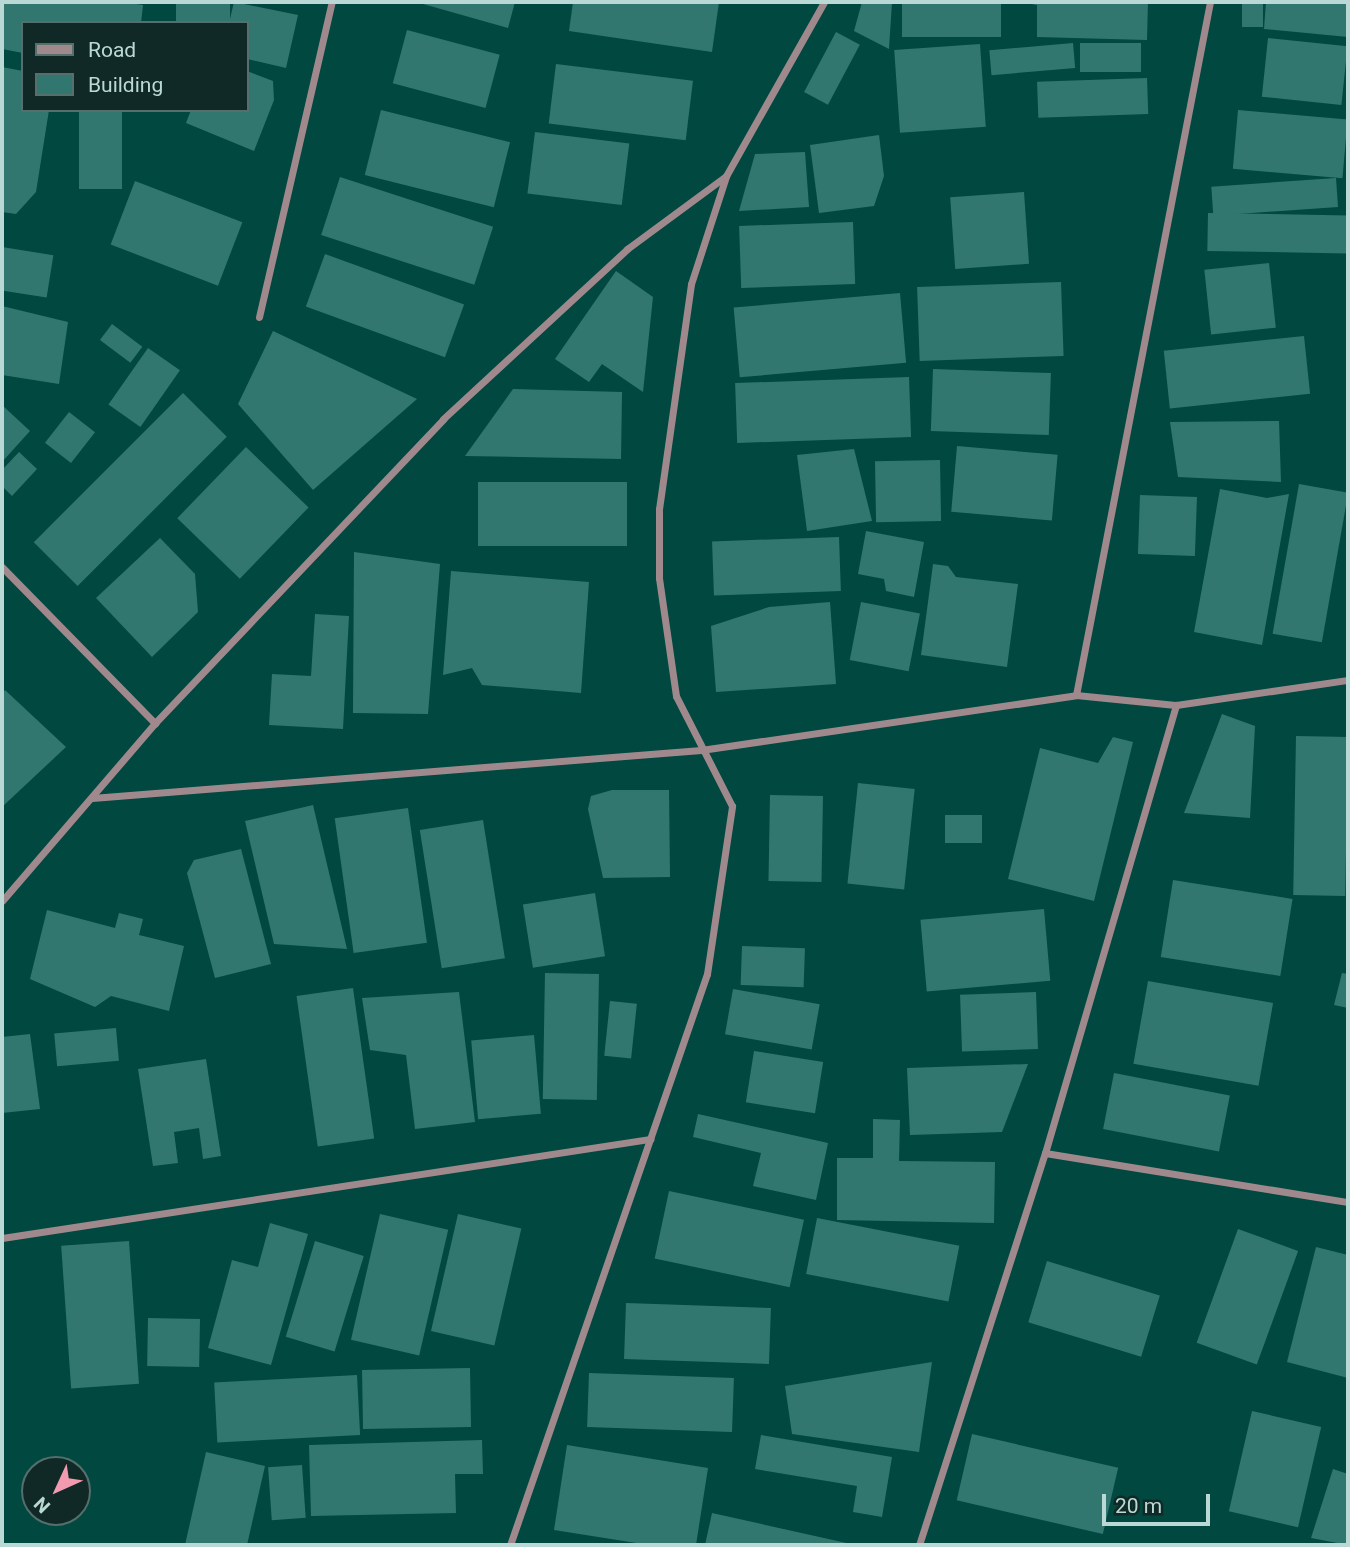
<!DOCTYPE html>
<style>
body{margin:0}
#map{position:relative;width:1350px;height:1547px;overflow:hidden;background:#014841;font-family:Roboto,sans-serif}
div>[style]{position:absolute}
.building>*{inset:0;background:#31776f;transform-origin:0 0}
.street>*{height:7px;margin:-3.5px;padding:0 3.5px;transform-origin:3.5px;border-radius:3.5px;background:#a0898d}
span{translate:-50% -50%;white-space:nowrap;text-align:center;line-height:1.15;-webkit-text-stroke:6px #102926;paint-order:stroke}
.frame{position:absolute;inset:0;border:4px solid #bbd9d4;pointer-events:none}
.legend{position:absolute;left:21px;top:21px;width:228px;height:91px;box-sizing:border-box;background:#102926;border:2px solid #546f6c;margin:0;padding:9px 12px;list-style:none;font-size:21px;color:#bbd9d4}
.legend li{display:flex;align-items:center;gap:14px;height:35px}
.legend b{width:35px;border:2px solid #546f6c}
.north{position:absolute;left:21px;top:1456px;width:70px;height:70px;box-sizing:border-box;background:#102926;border:2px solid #546f6c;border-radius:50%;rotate:225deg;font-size:19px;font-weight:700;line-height:28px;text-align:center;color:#bbd9d4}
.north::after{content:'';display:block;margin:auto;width:24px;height:32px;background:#f29aaf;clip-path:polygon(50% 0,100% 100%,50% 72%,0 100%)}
.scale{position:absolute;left:1102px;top:1494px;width:108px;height:32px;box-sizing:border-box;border:4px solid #bbd9d4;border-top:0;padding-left:9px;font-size:21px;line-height:24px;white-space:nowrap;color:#bbd9d4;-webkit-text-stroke:5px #102926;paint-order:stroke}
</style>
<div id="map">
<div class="building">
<div style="clip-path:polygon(2px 2px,123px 2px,143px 5px,141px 23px,23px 23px,23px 53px,2px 49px)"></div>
<div style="left:176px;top:2px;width:54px;height:21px"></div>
<div style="clip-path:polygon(234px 2px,298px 15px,286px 68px,247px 59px,247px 23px,229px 23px)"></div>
<div style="clip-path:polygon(416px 2px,515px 2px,508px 28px)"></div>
<div style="clip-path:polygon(573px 2px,719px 2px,712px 52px,569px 31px)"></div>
<div style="clip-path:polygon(862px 2px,892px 2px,889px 49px,854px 31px)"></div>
<div style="left:902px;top:2px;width:99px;height:35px"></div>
<div style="clip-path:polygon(1021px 2px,1148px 2px,1147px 40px,1037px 37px,1037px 5px)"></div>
<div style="left:1242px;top:2px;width:21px;height:25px"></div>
<div style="clip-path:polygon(1266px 2px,1348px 2px,1348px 37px,1264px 29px)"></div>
<div style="left:407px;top:30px;width:96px;height:55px;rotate:15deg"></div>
<div style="left:836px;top:32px;width:27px;height:68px;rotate:28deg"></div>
<div style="left:1268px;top:38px;width:80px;height:59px;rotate:6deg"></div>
<div style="left:1073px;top:43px;width:25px;height:84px;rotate:85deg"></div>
<div style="left:1080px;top:43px;width:61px;height:29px"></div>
<div style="left:980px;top:44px;width:83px;height:86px;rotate:86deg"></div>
<div style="left:556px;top:64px;width:138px;height:60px;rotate:7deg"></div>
<div style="clip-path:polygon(2px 67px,23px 71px,23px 110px,49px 110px,36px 192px,16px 214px,2px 212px)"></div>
<div style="clip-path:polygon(247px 71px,273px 81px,274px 100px,254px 151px,186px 123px,191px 110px,247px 110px)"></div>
<div style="left:1147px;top:78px;width:36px;height:110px;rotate:88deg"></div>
<div style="left:79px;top:110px;width:43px;height:79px"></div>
<div style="left:381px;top:110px;width:133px;height:67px;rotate:14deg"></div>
<div style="left:1238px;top:110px;width:110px;height:59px;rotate:5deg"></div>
<div style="left:535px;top:132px;width:95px;height:62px;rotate:7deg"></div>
<div style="clip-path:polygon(879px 135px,884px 176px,874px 206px,819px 213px,810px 145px)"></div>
<div style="clip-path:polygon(805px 152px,809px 207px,739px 211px,755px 154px)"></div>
<div style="left:340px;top:177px;width:161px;height:61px;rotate:18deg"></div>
<div style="left:1336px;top:178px;width:29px;height:125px;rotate:86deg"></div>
<div style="left:135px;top:181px;width:115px;height:68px;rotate:21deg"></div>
<div style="left:1024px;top:192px;width:72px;height:74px;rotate:86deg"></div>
<div style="left:1208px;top:213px;width:140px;height:38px;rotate:1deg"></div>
<div style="left:853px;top:222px;width:62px;height:114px;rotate:88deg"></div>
<div style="left:2px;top:247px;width:52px;height:43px;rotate:9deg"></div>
<div style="left:325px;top:254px;width:148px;height:56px;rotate:20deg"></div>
<div style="left:1269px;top:263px;width:65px;height:65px;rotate:84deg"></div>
<div style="clip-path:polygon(616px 271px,653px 297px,643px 392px,602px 364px,589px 382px,555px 359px)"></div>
<div style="left:1061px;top:282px;width:74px;height:144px;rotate:88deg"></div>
<div style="left:900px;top:293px;width:70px;height:167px;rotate:85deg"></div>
<div style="clip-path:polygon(2px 306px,68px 322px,59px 384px,2px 375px)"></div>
<div style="left:112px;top:324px;width:38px;height:20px;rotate:37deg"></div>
<div style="clip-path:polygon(273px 331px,417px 399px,313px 490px,238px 404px)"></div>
<div style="left:1304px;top:336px;width:58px;height:141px;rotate:84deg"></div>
<div style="left:148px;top:348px;width:39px;height:69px;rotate:35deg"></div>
<div style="left:933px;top:369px;width:118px;height:62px;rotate:2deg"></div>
<div style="left:909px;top:377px;width:60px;height:174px;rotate:88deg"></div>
<div style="clip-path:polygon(513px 389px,622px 392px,621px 459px,465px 456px)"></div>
<div style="left:183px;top:393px;width:62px;height:211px;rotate:45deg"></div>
<div style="clip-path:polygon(2px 405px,30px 431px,2px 462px)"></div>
<div style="left:69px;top:412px;width:33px;height:39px;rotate:38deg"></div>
<div style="clip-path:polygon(1279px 421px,1281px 482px,1178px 477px,1170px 422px)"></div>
<div style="left:957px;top:446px;width:101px;height:66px;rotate:5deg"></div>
<div style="left:246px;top:447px;width:87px;height:99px;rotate:44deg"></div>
<div style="clip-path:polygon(854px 449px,872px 521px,807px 531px,797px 455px)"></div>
<div style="clip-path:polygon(19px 452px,37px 469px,12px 496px,2px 486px,2px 470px)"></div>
<div style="left:940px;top:460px;width:61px;height:65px;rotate:89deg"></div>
<div style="left:478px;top:482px;width:149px;height:64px"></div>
<div style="left:1299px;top:484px;width:50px;height:152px;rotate:10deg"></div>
<div style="clip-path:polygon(1220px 489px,1267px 498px,1289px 494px,1262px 645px,1194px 632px)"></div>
<div style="left:1140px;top:495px;width:57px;height:59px;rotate:2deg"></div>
<div style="clip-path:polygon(866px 531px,924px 542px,914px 597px,886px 591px,884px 579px,858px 574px)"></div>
<div style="left:839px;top:537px;width:54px;height:127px;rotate:88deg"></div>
<div style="clip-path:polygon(160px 538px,195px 574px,198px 612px,152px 657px,96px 598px)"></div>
<div style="clip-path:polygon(354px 552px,440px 564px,428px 714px,353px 713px)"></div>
<div style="clip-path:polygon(933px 564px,948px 566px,956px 577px,1018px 584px,1007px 667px,921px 655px)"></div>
<div style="clip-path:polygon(451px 571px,589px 582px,581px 693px,482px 685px,472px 668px,443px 675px)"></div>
<div style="clip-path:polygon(830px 602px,836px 684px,716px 692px,711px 626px,769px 607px)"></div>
<div style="left:861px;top:602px;width:60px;height:59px;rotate:11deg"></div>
<div style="clip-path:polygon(315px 614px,349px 616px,343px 729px,269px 725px,272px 674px,311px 676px)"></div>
<div style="clip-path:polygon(5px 690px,66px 747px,2px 807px,2px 695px)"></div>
<div style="clip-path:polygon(1222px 714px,1255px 726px,1250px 818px,1184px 813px)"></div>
<div style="left:1296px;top:736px;width:52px;height:159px;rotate:1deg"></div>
<div style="clip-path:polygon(1113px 737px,1133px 742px,1094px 901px,1008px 879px,1040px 748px,1098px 763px)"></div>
<div style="left:858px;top:783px;width:57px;height:101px;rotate:6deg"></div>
<div style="clip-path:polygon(612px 790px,669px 790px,670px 877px,603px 878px,588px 809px,591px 796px)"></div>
<div style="left:770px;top:795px;width:53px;height:86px;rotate:1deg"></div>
<div style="clip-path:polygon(313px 805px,347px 949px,274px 944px,245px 821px)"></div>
<div style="left:408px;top:808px;width:136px;height:74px;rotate:82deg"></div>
<div style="left:982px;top:815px;width:28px;height:37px;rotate:90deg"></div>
<div style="left:483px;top:820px;width:140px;height:64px;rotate:81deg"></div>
<div style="clip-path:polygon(241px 849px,271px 964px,215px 978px,187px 873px,194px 860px)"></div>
<div style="left:1173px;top:880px;width:121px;height:78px;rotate:9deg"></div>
<div style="left:595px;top:893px;width:64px;height:73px;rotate:81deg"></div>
<div style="left:1044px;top:909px;width:72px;height:124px;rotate:85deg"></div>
<div style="clip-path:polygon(47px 910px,115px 928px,119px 913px,143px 919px,139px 935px,184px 946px,169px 1011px,111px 996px,95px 1007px,30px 979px)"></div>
<div style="left:742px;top:946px;width:63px;height:39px;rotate:2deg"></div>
<div style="left:545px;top:973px;width:54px;height:126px;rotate:1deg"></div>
<div style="clip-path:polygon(1342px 973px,1348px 974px,1348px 1008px,1334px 1005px)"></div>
<div style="left:1148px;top:981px;width:127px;height:84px;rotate:10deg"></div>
<div style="left:353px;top:988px;width:152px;height:57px;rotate:82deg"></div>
<div style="left:733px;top:989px;width:88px;height:46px;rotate:10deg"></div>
<div style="clip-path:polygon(459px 992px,475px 1122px,415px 1129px,406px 1055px,370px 1050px,362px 998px)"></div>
<div style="left:1036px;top:992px;width:57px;height:76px;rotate:88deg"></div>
<div style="left:610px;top:1001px;width:27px;height:55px;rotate:6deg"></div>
<div style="left:116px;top:1028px;width:33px;height:62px;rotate:85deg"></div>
<div style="clip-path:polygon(30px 1034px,40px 1109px,2px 1113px,2px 1037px)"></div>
<div style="left:534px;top:1035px;width:79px;height:63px;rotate:85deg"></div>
<div style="left:754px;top:1051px;width:70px;height:52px;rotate:9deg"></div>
<div style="clip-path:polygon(206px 1059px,221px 1156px,203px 1159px,199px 1128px,174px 1132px,178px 1163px,153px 1166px,138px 1069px)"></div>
<div style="clip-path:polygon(1028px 1064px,1002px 1132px,910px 1135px,907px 1068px)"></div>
<div style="left:1114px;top:1073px;width:118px;height:57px;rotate:11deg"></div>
<div style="clip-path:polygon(698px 1114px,828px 1143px,816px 1200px,753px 1186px,761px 1153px,693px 1137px)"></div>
<div style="clip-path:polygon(873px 1119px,900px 1120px,899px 1161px,995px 1162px,994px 1223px,837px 1220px,837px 1158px,873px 1158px)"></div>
<div style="left:669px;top:1191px;width:138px;height:69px;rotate:12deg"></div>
<div style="left:380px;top:1214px;width:70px;height:129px;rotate:13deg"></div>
<div style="left:458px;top:1214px;width:65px;height:120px;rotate:13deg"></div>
<div style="left:817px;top:1218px;width:145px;height:57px;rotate:11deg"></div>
<div style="clip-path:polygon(270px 1223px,308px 1234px,271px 1365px,208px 1348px,232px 1260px,258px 1267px)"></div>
<div style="left:1238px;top:1229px;width:64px;height:121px;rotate:20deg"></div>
<div style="left:129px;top:1241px;width:143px;height:68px;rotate:86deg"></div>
<div style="left:315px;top:1241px;width:51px;height:100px;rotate:17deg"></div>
<div style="clip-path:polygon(1316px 1247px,1348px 1255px,1348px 1378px,1287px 1362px)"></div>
<div style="left:1047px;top:1261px;width:118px;height:64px;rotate:17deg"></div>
<div style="left:626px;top:1303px;width:145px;height:56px;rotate:2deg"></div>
<div style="left:148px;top:1318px;width:52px;height:48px;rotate:1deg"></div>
<div style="clip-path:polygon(932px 1362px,919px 1452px,792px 1434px,785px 1386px)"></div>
<div style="left:470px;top:1368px;width:59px;height:108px;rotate:89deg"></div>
<div style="left:589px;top:1373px;width:145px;height:54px;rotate:2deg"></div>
<div style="left:357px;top:1375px;width:60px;height:143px;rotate:87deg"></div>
<div style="left:1252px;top:1411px;width:71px;height:103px;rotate:13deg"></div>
<div style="left:972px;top:1434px;width:150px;height:68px;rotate:13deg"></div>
<div style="clip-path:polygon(761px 1435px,892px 1457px,882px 1517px,853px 1512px,857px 1486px,755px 1469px)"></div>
<div style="clip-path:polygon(482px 1440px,483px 1474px,455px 1474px,456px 1513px,311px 1516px,309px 1445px)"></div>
<div style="clip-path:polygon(567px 1445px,708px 1468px,696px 1545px,649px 1545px,554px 1530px)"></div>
<div style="clip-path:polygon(206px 1452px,265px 1466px,247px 1545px,185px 1545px)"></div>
<div style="left:302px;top:1465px;width:53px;height:34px;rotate:86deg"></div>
<div style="clip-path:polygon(1333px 1469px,1348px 1474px,1348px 1545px,1311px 1538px)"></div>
<div style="clip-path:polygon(712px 1513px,851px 1544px,851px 1545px,705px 1545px)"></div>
</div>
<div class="street">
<div style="left:259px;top:317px;width:323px;rotate:-77deg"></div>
<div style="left:2px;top:567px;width:219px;rotate:45.6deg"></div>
<div style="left:1076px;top:695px;width:706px;rotate:-79.06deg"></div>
<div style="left:92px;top:798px;width:611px;rotate:-4.51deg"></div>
<div style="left:701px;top:750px;width:379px;rotate:-8.3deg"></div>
<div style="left:1076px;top:695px;width:100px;rotate:5.7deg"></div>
<div style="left:1176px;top:705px;width:174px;rotate:-8.3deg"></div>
<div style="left:2px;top:901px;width:235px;rotate:-49.3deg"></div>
<div style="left:155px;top:723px;width:419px;rotate:-46.5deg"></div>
<div style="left:443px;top:419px;width:251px;rotate:-42.7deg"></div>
<div style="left:627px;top:249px;width:123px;rotate:-36.4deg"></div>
<div style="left:726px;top:176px;width:200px;rotate:-60.6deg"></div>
<div style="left:1045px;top:1153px;width:307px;rotate:9.2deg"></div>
<div style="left:2px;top:1238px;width:656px;rotate:-8.69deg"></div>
<div style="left:510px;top:1545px;width:604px;rotate:-70.97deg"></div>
<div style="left:707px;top:974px;width:170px;rotate:-81.5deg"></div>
<div style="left:732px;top:806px;width:123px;rotate:-117deg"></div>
<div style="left:676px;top:696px;width:119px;rotate:-98.2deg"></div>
<div style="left:659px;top:578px;width:69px;rotate:-90deg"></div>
<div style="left:659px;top:509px;width:227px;rotate:-81.9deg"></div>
<div style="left:691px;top:284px;width:114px;rotate:-72deg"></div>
<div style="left:919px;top:1545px;width:412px;rotate:-72.2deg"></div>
<div style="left:1045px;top:1153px;width:467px;rotate:-73.7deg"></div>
</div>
<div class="frame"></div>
<ul class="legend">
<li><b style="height:9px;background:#a0898d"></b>Road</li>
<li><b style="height:19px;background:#31776f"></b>Building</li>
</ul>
<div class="north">N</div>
<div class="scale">20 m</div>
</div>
